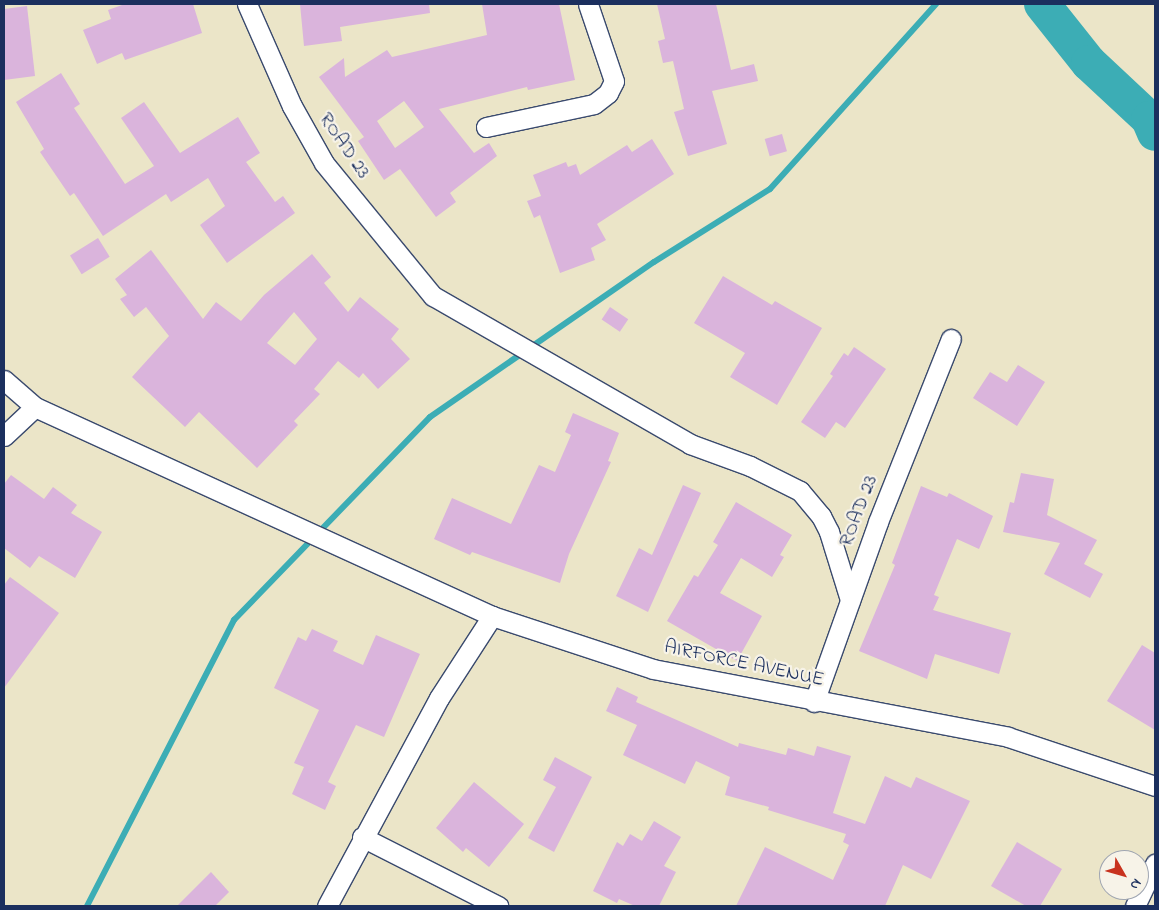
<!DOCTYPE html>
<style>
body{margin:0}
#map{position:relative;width:1159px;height:910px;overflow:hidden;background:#ebe5c8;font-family:"Indie Flower",sans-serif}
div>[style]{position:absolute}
.stream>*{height:6px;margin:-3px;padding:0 3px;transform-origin:3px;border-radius:3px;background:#3cadb5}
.river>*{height:36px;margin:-18px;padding:0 18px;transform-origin:18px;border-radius:18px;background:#3cadb5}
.building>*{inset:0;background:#dab4dc;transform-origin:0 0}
.roads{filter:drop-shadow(1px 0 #3a4a6e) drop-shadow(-1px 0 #3a4a6e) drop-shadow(0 1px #3a4a6e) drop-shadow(0 -1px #3a4a6e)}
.minor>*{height:19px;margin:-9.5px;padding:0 9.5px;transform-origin:9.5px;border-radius:9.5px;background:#fff}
span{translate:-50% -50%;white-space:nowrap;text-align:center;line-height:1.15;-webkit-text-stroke:4.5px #f7f3e8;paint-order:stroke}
.street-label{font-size:20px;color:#1b2f5e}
.frame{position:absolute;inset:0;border:5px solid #1b2f5e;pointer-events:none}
.north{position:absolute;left:1099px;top:850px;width:50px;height:50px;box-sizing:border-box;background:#f7f3e8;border:1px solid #9fa5b1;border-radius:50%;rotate:128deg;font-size:14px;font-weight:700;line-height:20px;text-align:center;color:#1b2f5e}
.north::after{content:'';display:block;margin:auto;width:18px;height:22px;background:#c8321e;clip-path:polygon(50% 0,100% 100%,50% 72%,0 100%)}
</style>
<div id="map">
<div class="stream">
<div style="left:87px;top:906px;width:322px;rotate:-62.8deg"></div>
<div style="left:234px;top:620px;width:282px;rotate:-46deg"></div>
<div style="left:430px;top:417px;width:272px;rotate:-34.7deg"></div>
<div style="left:654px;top:262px;width:137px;rotate:-32.2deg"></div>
<div style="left:770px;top:189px;width:249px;rotate:-48.1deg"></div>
</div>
<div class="river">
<div style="left:1042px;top:4px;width:75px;rotate:51.5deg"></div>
<div style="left:1089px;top:63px;width:82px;rotate:43deg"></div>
<div style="left:1149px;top:119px;width:15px;rotate:67deg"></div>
</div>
<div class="building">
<div style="clip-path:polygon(125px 4px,193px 4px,202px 33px,125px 60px,122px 53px,97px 64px,83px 30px,111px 19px,108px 10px)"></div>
<div style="clip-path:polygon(300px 4px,429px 4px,430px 13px,340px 27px,342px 41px,304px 46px)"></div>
<div style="clip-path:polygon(evenodd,482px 4px,559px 4px,575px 80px,528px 90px,527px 87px,439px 109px,474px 153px,489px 143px,497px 156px,450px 193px,456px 202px,436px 217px,400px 169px,384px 180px,358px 141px,364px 137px,319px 77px,344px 58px,345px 77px,387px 50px,392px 57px,487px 35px,482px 4px,404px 101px,424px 127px,395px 148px,377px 121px,404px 101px)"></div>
<div style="clip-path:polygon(657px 4px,716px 4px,731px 70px,754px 64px,758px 81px,712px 91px,727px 144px,688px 156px,674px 112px,684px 109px,673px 61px,663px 63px,658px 41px,665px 39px)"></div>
<div style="clip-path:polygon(27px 6px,35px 76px,4px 80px,4px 9px)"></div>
<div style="clip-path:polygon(61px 73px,80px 104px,74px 108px,125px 184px,154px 166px,121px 118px,144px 102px,180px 153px,238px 117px,260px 153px,246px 162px,275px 202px,283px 196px,295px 213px,227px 263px,200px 225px,225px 206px,208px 178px,171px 202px,166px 194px,103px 236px,74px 193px,70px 196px,40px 152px,44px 149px,16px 102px)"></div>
<div style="left:782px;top:134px;width:18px;height:18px;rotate:74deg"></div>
<div style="clip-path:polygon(652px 139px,674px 174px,597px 224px,606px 240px,591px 248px,595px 260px,560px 273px,540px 215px,534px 218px,527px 201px,541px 196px,533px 175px,566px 162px,568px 167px,576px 164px,580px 175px,627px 145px,632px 152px)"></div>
<div style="left:98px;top:238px;width:22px;height:33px;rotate:58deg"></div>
<div style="clip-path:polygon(evenodd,151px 250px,203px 319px,216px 302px,241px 321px,264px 295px,312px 254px,331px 277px,324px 283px,348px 312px,360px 297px,399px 329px,391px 339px,410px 359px,378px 389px,363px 373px,359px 378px,338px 361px,314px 389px,320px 394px,294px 421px,298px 425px,257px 468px,199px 412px,185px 427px,132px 377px,169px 336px,146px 307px,134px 317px,120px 299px,127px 295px,115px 279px,151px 250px,294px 312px,317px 339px,295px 365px,267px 343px,294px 312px)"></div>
<div style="clip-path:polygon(723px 276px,772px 305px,775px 301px,822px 328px,777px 405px,730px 377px,745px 353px,694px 323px)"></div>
<div style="left:610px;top:307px;width:22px;height:15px;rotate:34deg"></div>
<div style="clip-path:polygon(854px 347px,886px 369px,845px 428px,836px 422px,825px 438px,801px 422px,833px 376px,830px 374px,844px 353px,848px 356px)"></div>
<div style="clip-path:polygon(1018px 365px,1045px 382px,1017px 426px,973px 398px,990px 372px,1007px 382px)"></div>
<div style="clip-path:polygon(573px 413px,619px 433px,608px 461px,611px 462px,569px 554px,560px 583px,472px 552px,470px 555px,434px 539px,452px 498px,511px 524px,539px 465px,555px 472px,571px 435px,565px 432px)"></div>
<div style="clip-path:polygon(1021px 473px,1054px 479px,1047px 515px,1097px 540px,1084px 564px,1103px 574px,1090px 598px,1044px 574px,1060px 543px,1003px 532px,1010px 502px,1014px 503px)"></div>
<div style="clip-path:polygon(11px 475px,44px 499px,53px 487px,77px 505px,71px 513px,102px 532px,75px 578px,39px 556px,30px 568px,4px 548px,4px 484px)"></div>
<div style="clip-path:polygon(683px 485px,701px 493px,648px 612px,616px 596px,639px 548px,652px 555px)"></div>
<div style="clip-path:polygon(921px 486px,947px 497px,949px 493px,993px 516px,979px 549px,957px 539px,934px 595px,939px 597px,933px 610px,1011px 633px,999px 674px,935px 654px,927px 679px,859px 651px,895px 565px,892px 563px)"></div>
<div style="clip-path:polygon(736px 502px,792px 535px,780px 555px,784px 557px,772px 577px,741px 558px,720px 593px,762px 616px,737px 661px,667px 621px,694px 575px,698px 577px,718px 545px,713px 542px)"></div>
<div style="clip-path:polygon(10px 577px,59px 613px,4px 688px,4px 585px)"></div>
<div style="clip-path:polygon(312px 629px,338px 641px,333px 651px,363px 665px,376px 635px,420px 654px,384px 737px,356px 725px,328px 782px,336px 786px,325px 810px,292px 794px,304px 767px,294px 763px,319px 710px,274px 688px,298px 637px,306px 641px)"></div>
<div style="clip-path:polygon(1142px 645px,1155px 653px,1155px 730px,1107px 701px)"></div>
<div style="clip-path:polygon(617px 687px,638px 697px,636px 702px,738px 747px,739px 743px,786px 755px,788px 748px,814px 756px,817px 746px,851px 756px,833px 813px,865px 824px,885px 776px,911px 788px,916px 777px,970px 801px,931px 879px,903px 865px,885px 906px,736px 906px,765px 847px,833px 880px,849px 845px,843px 842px,846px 834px,768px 810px,769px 807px,725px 795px,730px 777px,696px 761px,685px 784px,623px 755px,637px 725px,606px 711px)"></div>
<div style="clip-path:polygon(555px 757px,592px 777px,554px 852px,528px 838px,556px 787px,543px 780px)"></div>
<div style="clip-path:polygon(474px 782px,524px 824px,489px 867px,466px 848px,463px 852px,436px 828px)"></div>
<div style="clip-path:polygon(654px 821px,681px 837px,664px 866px,676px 872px,659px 906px,635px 906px,619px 899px,617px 903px,593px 891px,617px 842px,623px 846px,630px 834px,642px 841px)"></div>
<div style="clip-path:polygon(1017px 842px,1062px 869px,1040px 906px,1026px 906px,991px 886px)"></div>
<div style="clip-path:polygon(211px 872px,229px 892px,215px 906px,177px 906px)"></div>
</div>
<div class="roads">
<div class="minor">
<div style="left:247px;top:4px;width:111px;rotate:66.2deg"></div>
<div style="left:292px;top:106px;width:65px;rotate:60.7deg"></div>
<div style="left:324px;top:163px;width:172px;rotate:50.7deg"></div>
<div style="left:433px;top:296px;width:297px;rotate:29.9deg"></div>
<div style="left:690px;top:444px;width:64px;rotate:20.1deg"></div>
<div style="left:750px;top:466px;width:56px;rotate:26.6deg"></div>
<div style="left:800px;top:491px;width:33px;rotate:50deg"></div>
<div style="left:821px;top:516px;width:18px;rotate:63deg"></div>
<div style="left:829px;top:532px;width:71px;rotate:72.8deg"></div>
<div style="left:486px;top:127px;width:110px;rotate:-12deg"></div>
<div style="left:594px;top:104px;width:18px;rotate:-38deg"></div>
<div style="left:608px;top:93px;width:13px;rotate:-63deg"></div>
<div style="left:614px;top:81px;width:81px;rotate:-108.7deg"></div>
<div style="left:4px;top:380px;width:41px;rotate:41.1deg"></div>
<div style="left:35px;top:407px;width:503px;rotate:24.58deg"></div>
<div style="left:492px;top:616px;width:169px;rotate:18.2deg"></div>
<div style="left:653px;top:669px;width:361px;rotate:10.8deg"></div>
<div style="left:1008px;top:737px;width:155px;rotate:18.4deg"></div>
<div style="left:4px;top:436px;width:42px;rotate:-43.1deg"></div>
<div style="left:814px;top:702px;width:191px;rotate:-70.4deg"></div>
<div style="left:878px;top:522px;width:197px;rotate:-68.3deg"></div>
<div style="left:362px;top:837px;width:153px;rotate:26.9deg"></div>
<div style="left:327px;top:906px;width:236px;rotate:-61.7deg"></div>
<div style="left:439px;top:698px;width:98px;rotate:-57.1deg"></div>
<div style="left:1135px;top:906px;width:47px;rotate:-64.5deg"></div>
</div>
</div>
<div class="street-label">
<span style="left:344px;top:146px;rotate:56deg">ROAD 23</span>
<span style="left:859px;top:511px;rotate:-69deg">ROAD 23</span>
<span style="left:744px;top:664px;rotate:12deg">AIRFORCE AVENUE</span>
</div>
<div class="frame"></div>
<div class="north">N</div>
</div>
